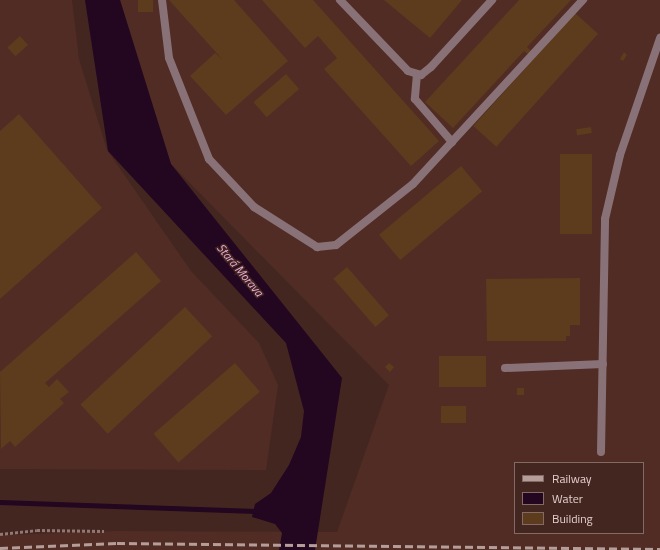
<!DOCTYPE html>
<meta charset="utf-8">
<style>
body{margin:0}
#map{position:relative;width:660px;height:550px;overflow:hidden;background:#432620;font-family:"Titillium Web",sans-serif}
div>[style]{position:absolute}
.built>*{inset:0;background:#512c25}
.water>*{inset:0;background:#230620}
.stream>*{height:5px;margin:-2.5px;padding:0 2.5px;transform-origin:2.5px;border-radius:2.5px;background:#230620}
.building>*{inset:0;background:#5d3b1d;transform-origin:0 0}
.path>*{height:2.5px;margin-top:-1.25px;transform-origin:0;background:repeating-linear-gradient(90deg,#917873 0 3px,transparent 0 5px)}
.lane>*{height:8px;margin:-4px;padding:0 4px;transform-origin:4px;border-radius:4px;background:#897277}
.rail>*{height:3px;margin-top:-1.5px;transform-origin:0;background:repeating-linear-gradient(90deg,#b59e99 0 8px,transparent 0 12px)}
span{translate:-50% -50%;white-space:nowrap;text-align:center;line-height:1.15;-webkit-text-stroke:3px #432620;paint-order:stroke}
.water-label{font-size:12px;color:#ecafe0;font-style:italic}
.legend{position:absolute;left:514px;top:462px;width:130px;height:72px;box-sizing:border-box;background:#432620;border:1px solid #836a64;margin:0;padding:5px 7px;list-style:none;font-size:12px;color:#e3cfcb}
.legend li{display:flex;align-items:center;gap:8px;height:20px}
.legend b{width:20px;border:1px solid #836a64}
</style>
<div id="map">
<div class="built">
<div style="clip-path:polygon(0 0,72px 0,79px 59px,107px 150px,191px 271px,259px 343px,278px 385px,266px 470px,0 469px)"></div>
<div style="clip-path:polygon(evenodd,120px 0,660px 0,660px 550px,0 550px,0 535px,6px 535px,118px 531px,337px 532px,389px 385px,171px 164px,120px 0,515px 463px,643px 463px,643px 533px,515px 533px,515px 463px)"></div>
</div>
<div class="water">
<div style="clip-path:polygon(85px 0,120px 0,171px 164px,342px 378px,315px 550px,279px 550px,282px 533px,275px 524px,252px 517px,255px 504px,271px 493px,289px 465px,301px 437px,304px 411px,286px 343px,108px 151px)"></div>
</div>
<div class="stream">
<div style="left:0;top:502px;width:259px;rotate:2deg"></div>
</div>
<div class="building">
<div style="left:138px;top:0;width:15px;height:12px"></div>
<div style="clip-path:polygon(169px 0,234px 0,288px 61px,226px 115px,190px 76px,215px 53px,222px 59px)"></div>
<div style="clip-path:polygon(262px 0,313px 0,439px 141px,411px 166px,324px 69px,337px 58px,318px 36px,305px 48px)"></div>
<div style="clip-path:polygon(384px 0,462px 0,430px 38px)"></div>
<div style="clip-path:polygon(519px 0,571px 0,527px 47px,531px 51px,528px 54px,524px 51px,453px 128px,425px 102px)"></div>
<div style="left:575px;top:13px;width:31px;height:152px;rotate:42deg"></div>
<div style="left:20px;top:36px;width:12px;height:17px;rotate:48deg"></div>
<div style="clip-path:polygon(624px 52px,627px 55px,623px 61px,620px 59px)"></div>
<div style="left:286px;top:74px;width:20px;height:43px;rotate:49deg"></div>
<div style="clip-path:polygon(19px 114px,102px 208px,0 299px,0 131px)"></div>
<div style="left:591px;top:127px;width:6px;height:15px;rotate:81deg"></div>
<div style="left:560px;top:154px;width:32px;height:80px"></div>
<div style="left:461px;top:166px;width:33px;height:107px;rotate:50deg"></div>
<div style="clip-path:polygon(136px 252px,161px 281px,45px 383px,49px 387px,57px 379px,69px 392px,60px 399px,64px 403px,15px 447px,10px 441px,1px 449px,0 372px)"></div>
<div style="left:347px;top:267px;width:64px;height:18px;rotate:49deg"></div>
<div style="clip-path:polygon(580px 278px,580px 325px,570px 325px,570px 336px,566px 336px,566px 341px,487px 341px,486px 279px)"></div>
<div style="left:185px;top:307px;width:40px;height:143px;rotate:47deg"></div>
<div style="left:439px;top:356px;width:47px;height:31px"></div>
<div style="left:235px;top:363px;width:38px;height:108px;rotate:49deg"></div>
<div style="clip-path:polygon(389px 363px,394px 367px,390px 372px,385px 367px)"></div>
<div style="left:517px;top:388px;width:7px;height:7px"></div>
<div style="left:441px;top:406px;width:25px;height:17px"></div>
</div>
<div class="path">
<div style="left:0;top:534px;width:37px;rotate:-6deg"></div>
<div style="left:37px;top:530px;width:67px;rotate:0.9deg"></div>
</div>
<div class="lane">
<div style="left:162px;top:0;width:58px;rotate:83.1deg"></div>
<div style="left:169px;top:58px;width:109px;rotate:68.4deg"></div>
<div style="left:209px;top:159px;width:66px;rotate:46.8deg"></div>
<div style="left:254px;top:207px;width:75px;rotate:32.4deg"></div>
<div style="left:317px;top:247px;width:19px;rotate:-6deg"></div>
<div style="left:336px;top:245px;width:98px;rotate:-38.4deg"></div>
<div style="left:413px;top:184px;width:251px;rotate:-47.3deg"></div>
<div style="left:340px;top:0;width:98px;rotate:46.2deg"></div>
<div style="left:408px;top:71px;width:14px;rotate:17deg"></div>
<div style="left:421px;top:75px;width:13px;rotate:-39deg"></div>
<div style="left:431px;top:67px;width:91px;rotate:-47.7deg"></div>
<div style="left:417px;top:74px;width:25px;rotate:95deg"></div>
<div style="left:415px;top:99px;width:57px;rotate:49.3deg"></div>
<div style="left:505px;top:368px;width:98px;rotate:-2.3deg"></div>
<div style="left:601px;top:452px;width:233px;rotate:-89deg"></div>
<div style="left:605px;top:219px;width:66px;rotate:-76.8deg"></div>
<div style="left:620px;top:155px;width:124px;rotate:-71.1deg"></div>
</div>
<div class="rail">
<div style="left:0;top:548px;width:117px;rotate:-2.4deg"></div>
<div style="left:117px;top:543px;width:543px;rotate:0.63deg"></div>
</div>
<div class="water-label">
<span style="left:240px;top:270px;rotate:50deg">Stará Morava</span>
</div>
<ul class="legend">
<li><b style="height:5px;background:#b59e99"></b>Railway</li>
<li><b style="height:11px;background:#230620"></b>Water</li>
<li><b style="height:11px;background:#5d3b1d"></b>Building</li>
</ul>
</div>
